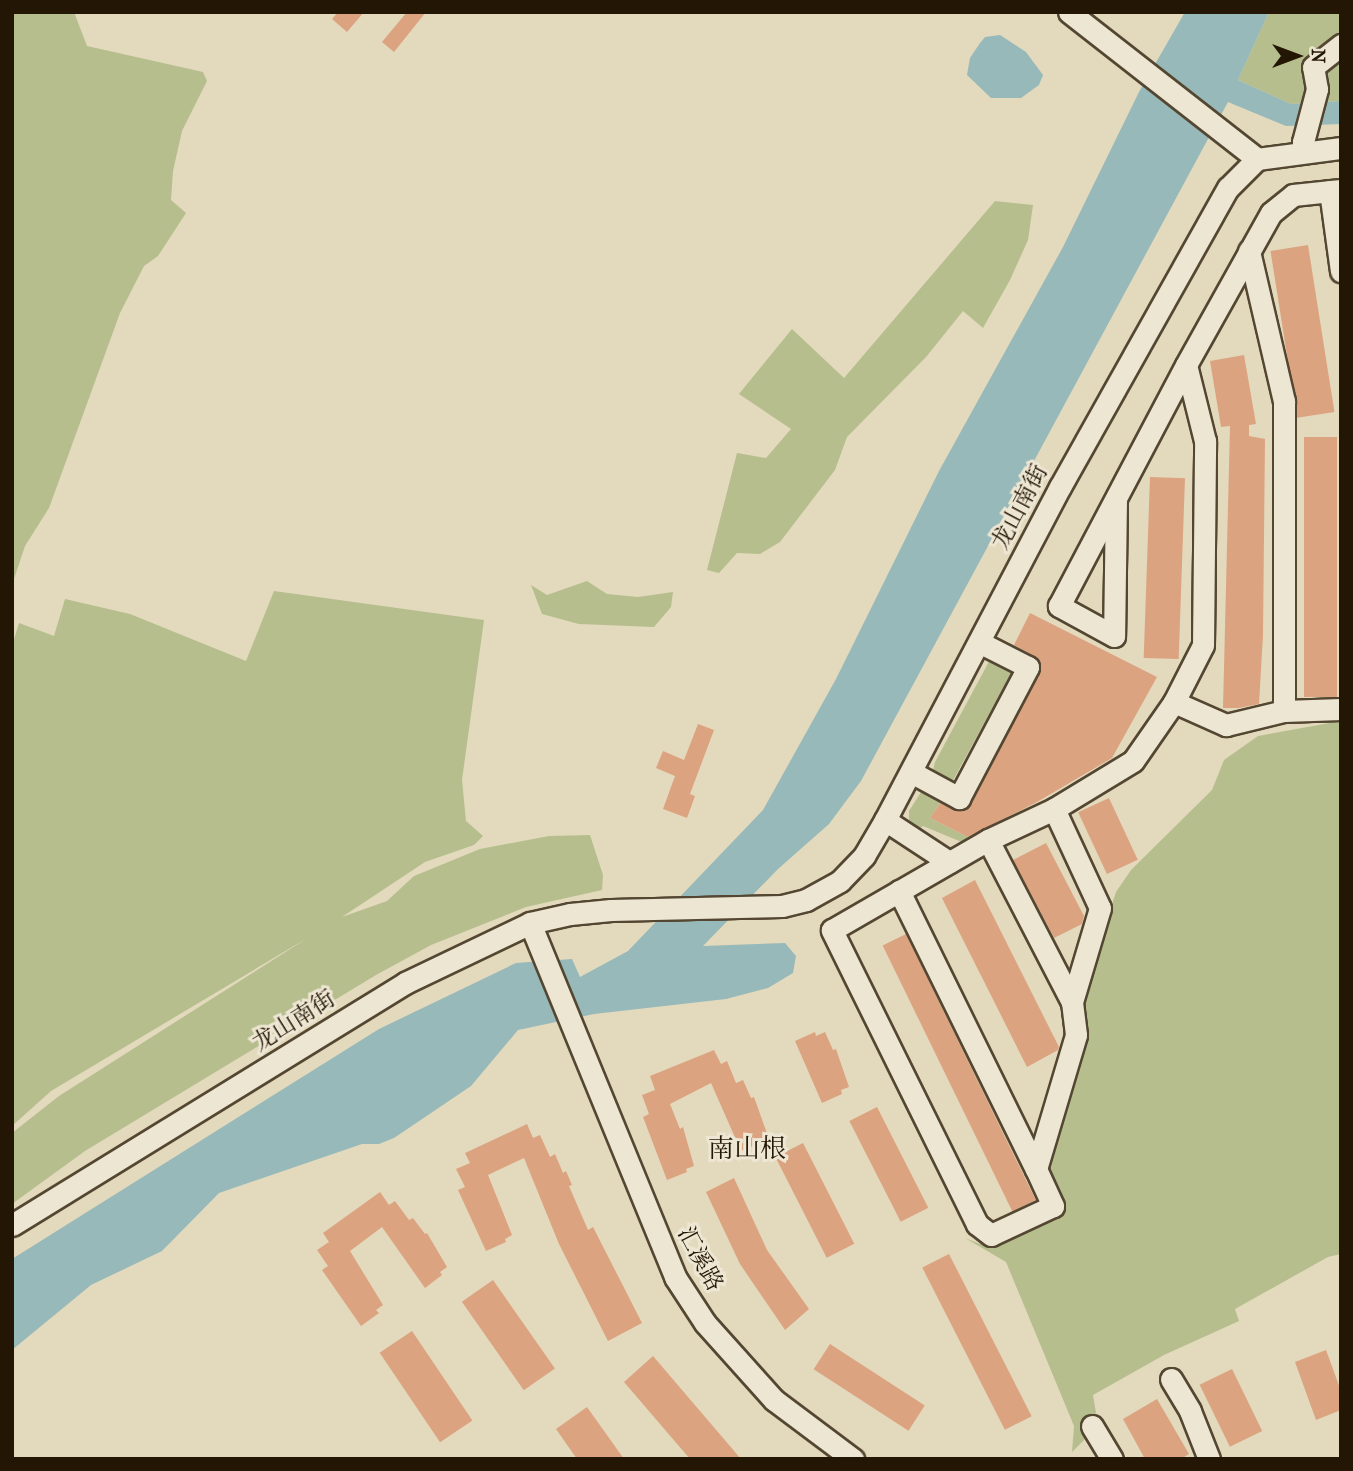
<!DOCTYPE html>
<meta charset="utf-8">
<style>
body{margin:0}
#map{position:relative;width:1353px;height:1471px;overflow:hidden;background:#e3d9bc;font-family:"IM FELL French Canon","Noto Serif SC",serif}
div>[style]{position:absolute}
.green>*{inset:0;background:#b6be8e}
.water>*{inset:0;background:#97b9b9}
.building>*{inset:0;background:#dca381;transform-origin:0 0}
.roads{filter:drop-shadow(2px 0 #544732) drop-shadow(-2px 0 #544732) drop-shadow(0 2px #544732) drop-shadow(0 -2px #544732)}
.minor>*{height:21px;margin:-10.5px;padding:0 10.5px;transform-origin:10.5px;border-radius:10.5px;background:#ede6d3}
span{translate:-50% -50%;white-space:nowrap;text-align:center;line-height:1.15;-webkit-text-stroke:6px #ede6d3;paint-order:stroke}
.street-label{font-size:23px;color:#241604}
.quarter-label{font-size:26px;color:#241604}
.frame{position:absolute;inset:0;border:14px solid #241604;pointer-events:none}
.north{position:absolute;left:1262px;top:21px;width:70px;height:70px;-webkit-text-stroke:5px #ede6d3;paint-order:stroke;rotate:90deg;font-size:19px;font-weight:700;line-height:28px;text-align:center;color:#241604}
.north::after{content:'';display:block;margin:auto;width:24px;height:32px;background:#241604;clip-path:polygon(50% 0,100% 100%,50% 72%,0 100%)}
</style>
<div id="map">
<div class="green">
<div style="clip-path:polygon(12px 12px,74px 12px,87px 46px,203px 72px,207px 81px,182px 131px,173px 171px,171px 200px,186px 213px,158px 256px,144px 266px,120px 313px,49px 508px,25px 546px,12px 585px)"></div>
<div style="clip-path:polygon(1269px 12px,1341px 12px,1341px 101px,1291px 104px,1238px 80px)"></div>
<div style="clip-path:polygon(995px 201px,1033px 205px,1028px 240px,1010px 280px,983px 328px,963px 311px,926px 357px,847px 437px,835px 470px,780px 542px,760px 554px,737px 553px,719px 573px,707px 570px,737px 453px,766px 458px,791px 429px,739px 394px,792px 329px,844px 378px)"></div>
<div style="clip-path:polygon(587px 581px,607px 594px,638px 597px,673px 592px,671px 607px,654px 627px,579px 624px,542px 614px,531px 585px,547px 595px)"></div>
<div style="clip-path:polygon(274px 591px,484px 620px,462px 780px,466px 821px,483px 836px,474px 845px,425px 862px,342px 917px,387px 901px,414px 876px,480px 849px,549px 836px,590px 835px,603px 875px,602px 890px,526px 907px,431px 945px,376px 975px,85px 1151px,12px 1204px,12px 1133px,59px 1096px,309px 937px,51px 1091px,12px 1126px,12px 646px,19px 623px,54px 636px,65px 599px,130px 614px,246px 661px)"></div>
<div style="clip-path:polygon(992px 656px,1014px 668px,951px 784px,933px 771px,935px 762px)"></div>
<div style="clip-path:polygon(1341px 721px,1341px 1254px,1328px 1257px,1235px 1309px,1239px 1321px,1164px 1355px,1093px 1395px,1096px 1413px,1086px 1421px,1087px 1437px,1072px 1452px,1074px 1426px,1006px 1262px,965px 1238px,980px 1244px,995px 1243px,1062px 1209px,1044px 1169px,1085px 1037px,1084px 1001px,1106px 922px,1116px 892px,1131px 870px,1212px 790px,1224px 760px,1258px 736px)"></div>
<div style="clip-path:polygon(923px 789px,943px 798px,930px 818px,972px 839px,964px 843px,923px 826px,919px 829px,909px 820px,909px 811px)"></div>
</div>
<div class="water">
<div style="clip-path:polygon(1185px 12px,1269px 12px,1238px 80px,1291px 104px,1341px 101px,1341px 124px,1286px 126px,1228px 102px,861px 781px,829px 824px,778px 869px,703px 946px,785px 943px,796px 956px,793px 973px,768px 988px,726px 999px,594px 1014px,518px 1030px,471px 1086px,394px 1138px,379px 1144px,362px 1144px,219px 1193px,162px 1251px,91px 1285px,12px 1350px,12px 1259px,379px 1029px,516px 963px,572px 959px,580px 977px,628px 951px,763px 810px,836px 679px,939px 471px,1063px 247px,1139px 92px)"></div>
<div style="clip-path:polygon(1000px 35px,1026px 52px,1043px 75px,1039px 85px,1021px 98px,991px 98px,967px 75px,970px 58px,980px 43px,985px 37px)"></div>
</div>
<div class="building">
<div style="clip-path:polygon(338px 12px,364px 12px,347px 32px,332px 19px)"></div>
<div style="clip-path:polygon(407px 12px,426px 12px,394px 52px,382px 42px)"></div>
<div style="left:1308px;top:245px;width:169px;height:38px;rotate:81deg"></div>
<div style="clip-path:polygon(1244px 355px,1256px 424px,1249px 425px,1249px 436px,1265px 439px,1263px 635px,1259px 704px,1239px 708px,1223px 708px,1230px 426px,1221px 427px,1210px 361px)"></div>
<div style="left:1304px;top:437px;width:33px;height:260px"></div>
<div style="left:1150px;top:477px;width:35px;height:181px;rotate:2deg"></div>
<div style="clip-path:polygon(1030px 613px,1157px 677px,1112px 758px,1037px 802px,968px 837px,930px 818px,940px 803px,959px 811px,970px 805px,1040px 673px,1039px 659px,1014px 645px)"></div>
<div style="clip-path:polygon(698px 724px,714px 730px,690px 794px,695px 796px,687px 818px,663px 809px,675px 776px,656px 768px,663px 751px,684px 760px)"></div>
<div style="left:1109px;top:798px;width:68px;height:34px;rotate:65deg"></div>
<div style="clip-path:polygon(1046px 843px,1084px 916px,1082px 924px,1054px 938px,1013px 860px)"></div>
<div style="clip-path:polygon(975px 880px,1059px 1047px,1058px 1050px,1027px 1067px,942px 898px)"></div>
<div style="left:906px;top:934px;width:296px;height:26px;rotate:64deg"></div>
<div style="clip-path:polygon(815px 1032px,816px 1036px,825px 1032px,833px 1050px,836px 1049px,849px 1087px,841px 1090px,842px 1094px,822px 1103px,795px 1041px)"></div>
<div style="clip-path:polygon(714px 1050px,721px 1064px,727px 1061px,736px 1083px,743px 1080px,751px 1098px,754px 1097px,769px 1139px,741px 1151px,711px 1083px,670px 1104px,680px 1129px,683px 1127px,694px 1166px,686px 1169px,687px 1172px,667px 1180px,643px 1117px,649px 1114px,642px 1095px,655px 1090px,650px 1076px)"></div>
<div style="left:877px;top:1107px;width:113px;height:31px;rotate:63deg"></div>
<div style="clip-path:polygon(527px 1124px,533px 1138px,540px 1135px,550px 1157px,555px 1154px,563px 1173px,566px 1171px,572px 1185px,569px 1186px,588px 1230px,593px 1227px,642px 1323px,608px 1341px,559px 1244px,524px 1158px,488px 1175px,512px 1235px,505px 1239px,506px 1242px,486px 1251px,458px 1190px,465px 1187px,456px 1169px,470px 1163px,465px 1153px)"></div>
<div style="left:803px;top:1143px;width:113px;height:31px;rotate:63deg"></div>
<div style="clip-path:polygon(734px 1178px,767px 1250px,809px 1309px,785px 1330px,740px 1264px,706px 1192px)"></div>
<div style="clip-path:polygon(380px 1192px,389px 1205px,395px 1201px,409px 1220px,413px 1218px,425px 1234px,427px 1233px,447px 1267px,440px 1272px,442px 1275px,425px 1288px,382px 1227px,350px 1251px,383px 1305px,376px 1310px,379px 1313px,361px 1326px,322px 1270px,328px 1266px,317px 1250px,329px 1242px,323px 1233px)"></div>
<div style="left:949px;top:1254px;width:182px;height:30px;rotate:63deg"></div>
<div style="left:493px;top:1280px;width:108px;height:38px;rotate:55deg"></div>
<div style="left:412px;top:1331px;width:108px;height:39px;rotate:56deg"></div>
<div style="left:830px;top:1344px;width:113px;height:30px;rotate:33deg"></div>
<div style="clip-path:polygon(1326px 1350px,1341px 1391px,1341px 1410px,1316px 1420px,1295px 1362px)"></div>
<div style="clip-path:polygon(653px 1356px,741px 1459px,690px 1459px,624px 1382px)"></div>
<div style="left:1232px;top:1369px;width:69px;height:36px;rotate:64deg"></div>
<div style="clip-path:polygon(1157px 1399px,1189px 1454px,1181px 1459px,1145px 1459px,1123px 1419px)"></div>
<div style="clip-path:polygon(587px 1407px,624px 1459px,577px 1459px,556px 1429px)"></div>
</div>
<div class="roads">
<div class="minor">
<div style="left:1069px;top:12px;width:239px;rotate:38deg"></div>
<div style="left:1304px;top:152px;width:10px;rotate:-96deg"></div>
<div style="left:1303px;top:142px;width:55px;rotate:-75.2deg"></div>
<div style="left:1317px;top:89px;width:22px;rotate:-100deg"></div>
<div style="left:1313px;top:67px;width:36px;rotate:-38deg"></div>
<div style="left:1330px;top:191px;width:81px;rotate:82.2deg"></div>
<div style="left:1249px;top:251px;width:154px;rotate:76.9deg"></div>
<div style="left:1284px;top:401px;width:310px;rotate:90deg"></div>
<div style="left:1116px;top:499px;width:137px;rotate:90.8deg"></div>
<div style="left:1114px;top:636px;width:63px;rotate:-151.4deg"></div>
<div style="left:1059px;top:606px;width:272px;rotate:-62.2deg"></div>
<div style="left:1186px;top:365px;width:174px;rotate:-60.8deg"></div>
<div style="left:1271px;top:213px;width:28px;rotate:-39deg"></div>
<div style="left:1293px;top:195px;width:48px;rotate:-5.9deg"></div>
<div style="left:1174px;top:702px;width:64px;rotate:-63deg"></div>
<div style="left:1203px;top:645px;width:204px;rotate:-89.4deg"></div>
<div style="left:1205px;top:441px;width:78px;rotate:-104deg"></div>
<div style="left:911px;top:772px;width:55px;rotate:28.4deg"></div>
<div style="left:959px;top:798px;width:148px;rotate:-62.2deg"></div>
<div style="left:1028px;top:667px;width:55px;rotate:-153deg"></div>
<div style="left:1054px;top:809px;width:109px;rotate:65.1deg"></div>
<div style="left:1100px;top:908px;width:98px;rotate:106.6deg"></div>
<div style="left:885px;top:820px;width:77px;rotate:33.3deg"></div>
<div style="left:988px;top:840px;width:182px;rotate:62.6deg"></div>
<div style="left:1072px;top:1002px;width:33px;rotate:83deg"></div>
<div style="left:1076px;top:1035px;width:140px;rotate:106.6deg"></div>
<div style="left:1036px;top:1169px;width:41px;rotate:65.3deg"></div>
<div style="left:1053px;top:1206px;width:68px;rotate:154.9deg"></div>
<div style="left:991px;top:1235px;width:18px;rotate:-142deg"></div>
<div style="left:977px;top:1224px;width:328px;rotate:-116.3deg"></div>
<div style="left:832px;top:930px;width:180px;rotate:-30deg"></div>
<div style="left:988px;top:840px;width:73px;rotate:-25.2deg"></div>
<div style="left:1054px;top:809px;width:92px;rotate:-31.3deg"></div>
<div style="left:1133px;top:761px;width:72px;rotate:-55.2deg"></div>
<div style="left:1174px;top:702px;width:57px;rotate:23.9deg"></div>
<div style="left:1226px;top:725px;width:60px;rotate:-13.6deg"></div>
<div style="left:1284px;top:711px;width:57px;rotate:-2deg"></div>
<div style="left:899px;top:891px;width:310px;rotate:63.8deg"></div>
<div style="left:530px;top:923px;width:383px;rotate:67.7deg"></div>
<div style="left:675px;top:1277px;width:55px;rotate:56.9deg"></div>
<div style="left:705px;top:1323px;width:103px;rotate:48.1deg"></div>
<div style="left:774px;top:1400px;width:99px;rotate:36.8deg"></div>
<div style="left:12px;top:1225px;width:462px;rotate:-31.6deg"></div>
<div style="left:405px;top:983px;width:139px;rotate:-25.6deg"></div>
<div style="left:530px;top:923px;width:41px;rotate:-12.7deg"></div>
<div style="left:570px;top:914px;width:41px;rotate:-5.6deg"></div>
<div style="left:611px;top:910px;width:171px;rotate:-1.3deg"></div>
<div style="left:782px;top:906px;width:25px;rotate:-14deg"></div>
<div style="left:806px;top:900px;width:39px;rotate:-29deg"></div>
<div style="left:840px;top:881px;width:35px;rotate:-46deg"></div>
<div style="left:864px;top:856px;width:42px;rotate:-59.7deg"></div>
<div style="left:885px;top:820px;width:376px;rotate:-62.3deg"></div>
<div style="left:1060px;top:487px;width:343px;rotate:-60.7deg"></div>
<div style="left:1228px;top:188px;width:41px;rotate:-45deg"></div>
<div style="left:1257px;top:159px;width:85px;rotate:-7.5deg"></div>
<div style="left:1171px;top:1379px;width:37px;rotate:59deg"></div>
<div style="left:1190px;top:1411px;width:52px;rotate:68.4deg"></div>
<div style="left:1092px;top:1426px;width:39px;rotate:59deg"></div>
</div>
</div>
<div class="street-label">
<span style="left:1020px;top:507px;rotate:-62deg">龙山南街</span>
<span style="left:294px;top:1021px;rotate:-32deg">龙山南街</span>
<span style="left:700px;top:1259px;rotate:62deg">汇溪路</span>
</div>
<div class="quarter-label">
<span style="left:747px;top:1149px">南山根</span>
</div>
<div class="frame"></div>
<div class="north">N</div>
</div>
